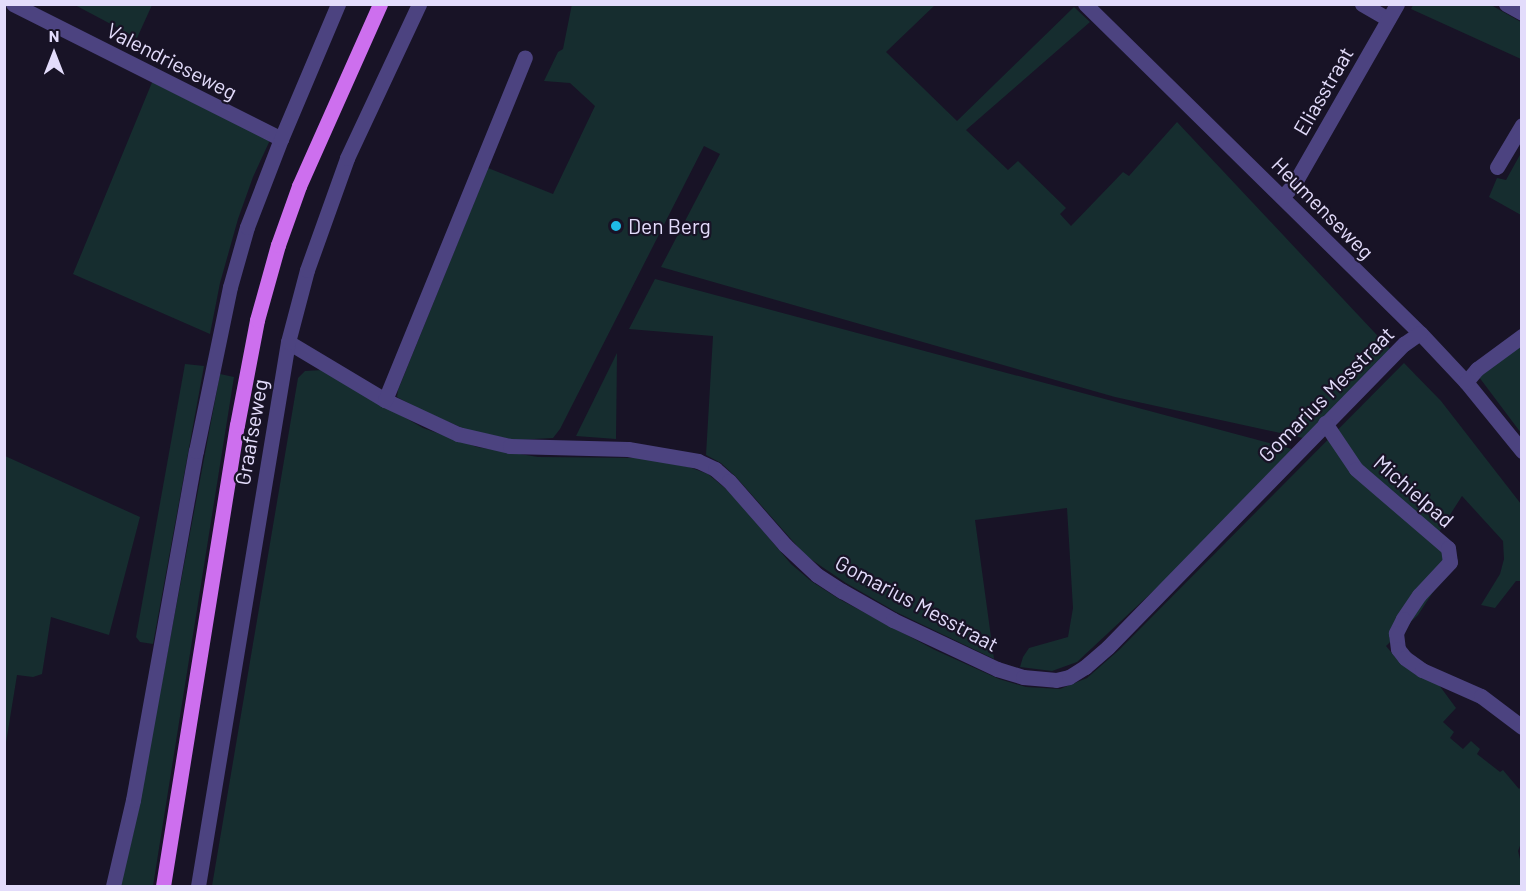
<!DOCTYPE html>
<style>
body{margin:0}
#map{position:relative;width:1526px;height:891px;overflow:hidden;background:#181326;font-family:Barlow,sans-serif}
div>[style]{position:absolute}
.green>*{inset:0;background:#162d2f}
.minor>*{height:15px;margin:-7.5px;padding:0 7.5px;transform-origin:7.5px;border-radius:7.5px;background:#4c4380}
.major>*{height:15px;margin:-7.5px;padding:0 7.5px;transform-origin:7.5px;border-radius:7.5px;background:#cd6fee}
.dots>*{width:16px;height:16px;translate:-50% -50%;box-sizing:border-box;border:3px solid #181326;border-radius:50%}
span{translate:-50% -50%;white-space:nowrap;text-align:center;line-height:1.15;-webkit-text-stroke:4.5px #181326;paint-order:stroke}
.street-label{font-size:21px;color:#e3dcfb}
.poi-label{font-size:21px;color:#e3dcfb}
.left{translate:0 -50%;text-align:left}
.frame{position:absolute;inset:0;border:6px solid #e3dcfb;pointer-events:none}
.north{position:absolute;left:24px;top:24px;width:60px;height:60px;-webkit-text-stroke:4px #181326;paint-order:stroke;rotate:0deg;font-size:16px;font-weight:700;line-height:24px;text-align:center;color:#e3dcfb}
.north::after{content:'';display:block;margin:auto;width:21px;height:27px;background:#e3dcfb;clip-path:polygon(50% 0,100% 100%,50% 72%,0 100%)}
</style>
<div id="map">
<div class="green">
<div style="clip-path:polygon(572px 4px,935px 5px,886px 52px,957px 121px,1074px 7px,1090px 22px,966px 130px,1008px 170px,1018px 161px,1066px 208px,1060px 214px,1071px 226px,1123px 172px,1129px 176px,1177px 122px,1390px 349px,1303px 438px,1115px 397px,661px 267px,720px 154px,704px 146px,560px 429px,553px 438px,515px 440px,467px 430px,419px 409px,397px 397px,398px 390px,488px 168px,553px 194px,595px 106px,570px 83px,544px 81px,558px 52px,563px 49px)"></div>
<div style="clip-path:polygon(75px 5px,152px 5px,137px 38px)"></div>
<div style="clip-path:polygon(1413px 5px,1491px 5px,1521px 22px,1521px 59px,1411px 9px)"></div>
<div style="clip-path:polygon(153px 80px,271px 138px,253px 177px,238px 219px,220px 283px,210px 334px,73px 274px)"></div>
<div style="clip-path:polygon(1521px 153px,1521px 215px,1489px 197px,1497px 178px,1506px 180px)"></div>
<div style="clip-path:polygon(655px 279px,1292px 449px,1165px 580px,1077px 662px,1052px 671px,1020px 667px,1023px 657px,1029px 648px,1068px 637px,1073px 608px,1067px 508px,975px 520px,994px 659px,896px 612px,846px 583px,806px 556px,736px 477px,721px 463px,706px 455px,713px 336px,629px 329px)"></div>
<div style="clip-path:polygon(1521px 345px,1521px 433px,1479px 377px)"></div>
<div style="clip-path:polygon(617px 353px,616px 439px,576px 436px)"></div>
<div style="clip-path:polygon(1404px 363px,1441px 401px,1521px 504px,1521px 581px,1516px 581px,1495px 608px,1481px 605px,1500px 574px,1504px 559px,1503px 541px,1462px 496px,1439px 532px,1446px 544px,1443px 577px,1418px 615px,1386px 646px,1402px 665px,1436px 681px,1456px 708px,1443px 722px,1454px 732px,1450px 738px,1463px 749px,1471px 741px,1480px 749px,1477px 754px,1500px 772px,1503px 770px,1519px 789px,1521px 787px,1521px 843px,1518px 851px,1521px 863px,1521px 886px,212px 886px,298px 378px,305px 371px,323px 370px,423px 428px,477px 447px,538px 457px,639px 458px,689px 467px,708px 474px,731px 493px,791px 564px,811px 581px,839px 599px,935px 650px,999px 679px,1026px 687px,1060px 689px,1087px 678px,1119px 650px)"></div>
<div style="clip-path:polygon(185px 364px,204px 366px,153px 644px,140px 642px,136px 637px)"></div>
<div style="clip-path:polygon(220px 374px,234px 377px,153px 886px,120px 886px,134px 830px)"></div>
<div style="clip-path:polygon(5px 456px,140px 517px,109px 635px,51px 617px,42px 674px,33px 677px,17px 675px,5px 749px)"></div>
</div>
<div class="minor">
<div style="left:13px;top:4px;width:300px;rotate:26.7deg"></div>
<div style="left:1085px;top:4px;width:470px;rotate:44.5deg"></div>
<div style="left:1420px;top:333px;width:67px;rotate:46.8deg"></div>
<div style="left:1466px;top:382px;width:89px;rotate:50.9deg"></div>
<div style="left:1362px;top:4px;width:30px;rotate:30deg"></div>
<div style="left:1506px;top:4px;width:18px;rotate:29deg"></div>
<div style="left:1497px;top:167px;width:49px;rotate:-59.2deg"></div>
<div style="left:1282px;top:197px;width:18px;rotate:-47deg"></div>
<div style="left:1294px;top:184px;width:207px;rotate:-60.2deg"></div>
<div style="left:288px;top:342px;width:113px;rotate:30.9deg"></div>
<div style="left:385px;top:400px;width:81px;rotate:25deg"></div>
<div style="left:458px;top:434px;width:53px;rotate:13deg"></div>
<div style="left:510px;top:446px;width:118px;rotate:1.5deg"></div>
<div style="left:628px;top:449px;width:71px;rotate:9.7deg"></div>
<div style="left:698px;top:461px;width:19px;rotate:25deg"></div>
<div style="left:715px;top:469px;width:18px;rotate:41deg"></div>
<div style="left:729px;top:481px;width:85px;rotate:48.8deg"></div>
<div style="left:785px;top:545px;width:44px;rotate:43.2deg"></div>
<div style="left:817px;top:575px;width:30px;rotate:33deg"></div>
<div style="left:842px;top:591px;width:59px;rotate:29.6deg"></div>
<div style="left:893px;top:620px;width:115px;rotate:25.2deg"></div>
<div style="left:997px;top:669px;width:27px;rotate:17deg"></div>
<div style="left:1023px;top:677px;width:33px;rotate:5deg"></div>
<div style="left:1056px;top:680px;width:13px;rotate:-13deg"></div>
<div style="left:1069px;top:677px;width:19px;rotate:-32deg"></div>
<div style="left:1085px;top:667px;width:30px;rotate:-41deg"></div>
<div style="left:1108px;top:647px;width:424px;rotate:-45.7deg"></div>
<div style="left:1404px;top:344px;width:19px;rotate:-35deg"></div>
<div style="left:1466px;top:382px;width:17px;rotate:-50deg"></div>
<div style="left:1477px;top:369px;width:56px;rotate:-36.3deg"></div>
<div style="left:385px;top:400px;width:370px;rotate:-67.8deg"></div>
<div style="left:1325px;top:423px;width:55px;rotate:56deg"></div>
<div style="left:1356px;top:469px;width:121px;rotate:40.7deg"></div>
<div style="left:1448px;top:548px;width:14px;rotate:82deg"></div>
<div style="left:1450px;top:562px;width:45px;rotate:133.2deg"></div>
<div style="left:1419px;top:595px;width:29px;rotate:124deg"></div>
<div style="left:1403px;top:619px;width:16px;rotate:117deg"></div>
<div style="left:1396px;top:633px;width:16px;rotate:83deg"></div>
<div style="left:1398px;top:649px;width:11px;rotate:52deg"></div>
<div style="left:1405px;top:658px;width:21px;rotate:35deg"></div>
<div style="left:1422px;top:670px;width:64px;rotate:23.8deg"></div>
<div style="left:1481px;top:696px;width:51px;rotate:37.1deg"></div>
<div style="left:113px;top:886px;width:88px;rotate:-76.9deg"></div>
<div style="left:133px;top:800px;width:355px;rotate:-79.8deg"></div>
<div style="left:196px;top:451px;width:167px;rotate:-78.3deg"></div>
<div style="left:230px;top:287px;width:62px;rotate:-74.2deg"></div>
<div style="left:247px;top:227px;width:94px;rotate:-68.9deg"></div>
<div style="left:281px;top:139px;width:147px;rotate:-67.1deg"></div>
<div style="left:198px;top:886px;width:551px;rotate:-80.61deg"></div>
<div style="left:288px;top:342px;width:74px;rotate:-75.2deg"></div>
<div style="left:307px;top:270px;width:119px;rotate:-70.3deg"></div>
<div style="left:347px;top:158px;width:170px;rotate:-64.9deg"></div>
</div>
<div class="major">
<div style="left:163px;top:886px;width:467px;rotate:-80.9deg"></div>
<div style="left:237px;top:425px;width:107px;rotate:-79.2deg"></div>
<div style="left:257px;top:320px;width:78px;rotate:-74.4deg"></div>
<div style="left:278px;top:245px;width:63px;rotate:-70.4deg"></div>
<div style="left:299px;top:186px;width:199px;rotate:-66deg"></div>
</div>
<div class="dots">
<div style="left:616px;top:226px;background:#1ebbe5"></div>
</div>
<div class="street-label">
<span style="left:172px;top:61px;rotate:27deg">Valendrieseweg</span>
<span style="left:1323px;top:91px;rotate:-60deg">Eliasstraat</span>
<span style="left:1323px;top:208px;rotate:45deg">Heumenseweg</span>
<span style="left:1326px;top:394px;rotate:-45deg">Gomarius Messtraat</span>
<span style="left:251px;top:432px;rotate:-80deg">Graafseweg</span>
<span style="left:1414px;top:491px;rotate:41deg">Michielpad</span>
<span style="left:917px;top:603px;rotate:28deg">Gomarius Messtraat</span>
</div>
<div class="poi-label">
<span class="left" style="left:628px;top:226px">Den Berg</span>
</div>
<div class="frame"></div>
<div class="north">N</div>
</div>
